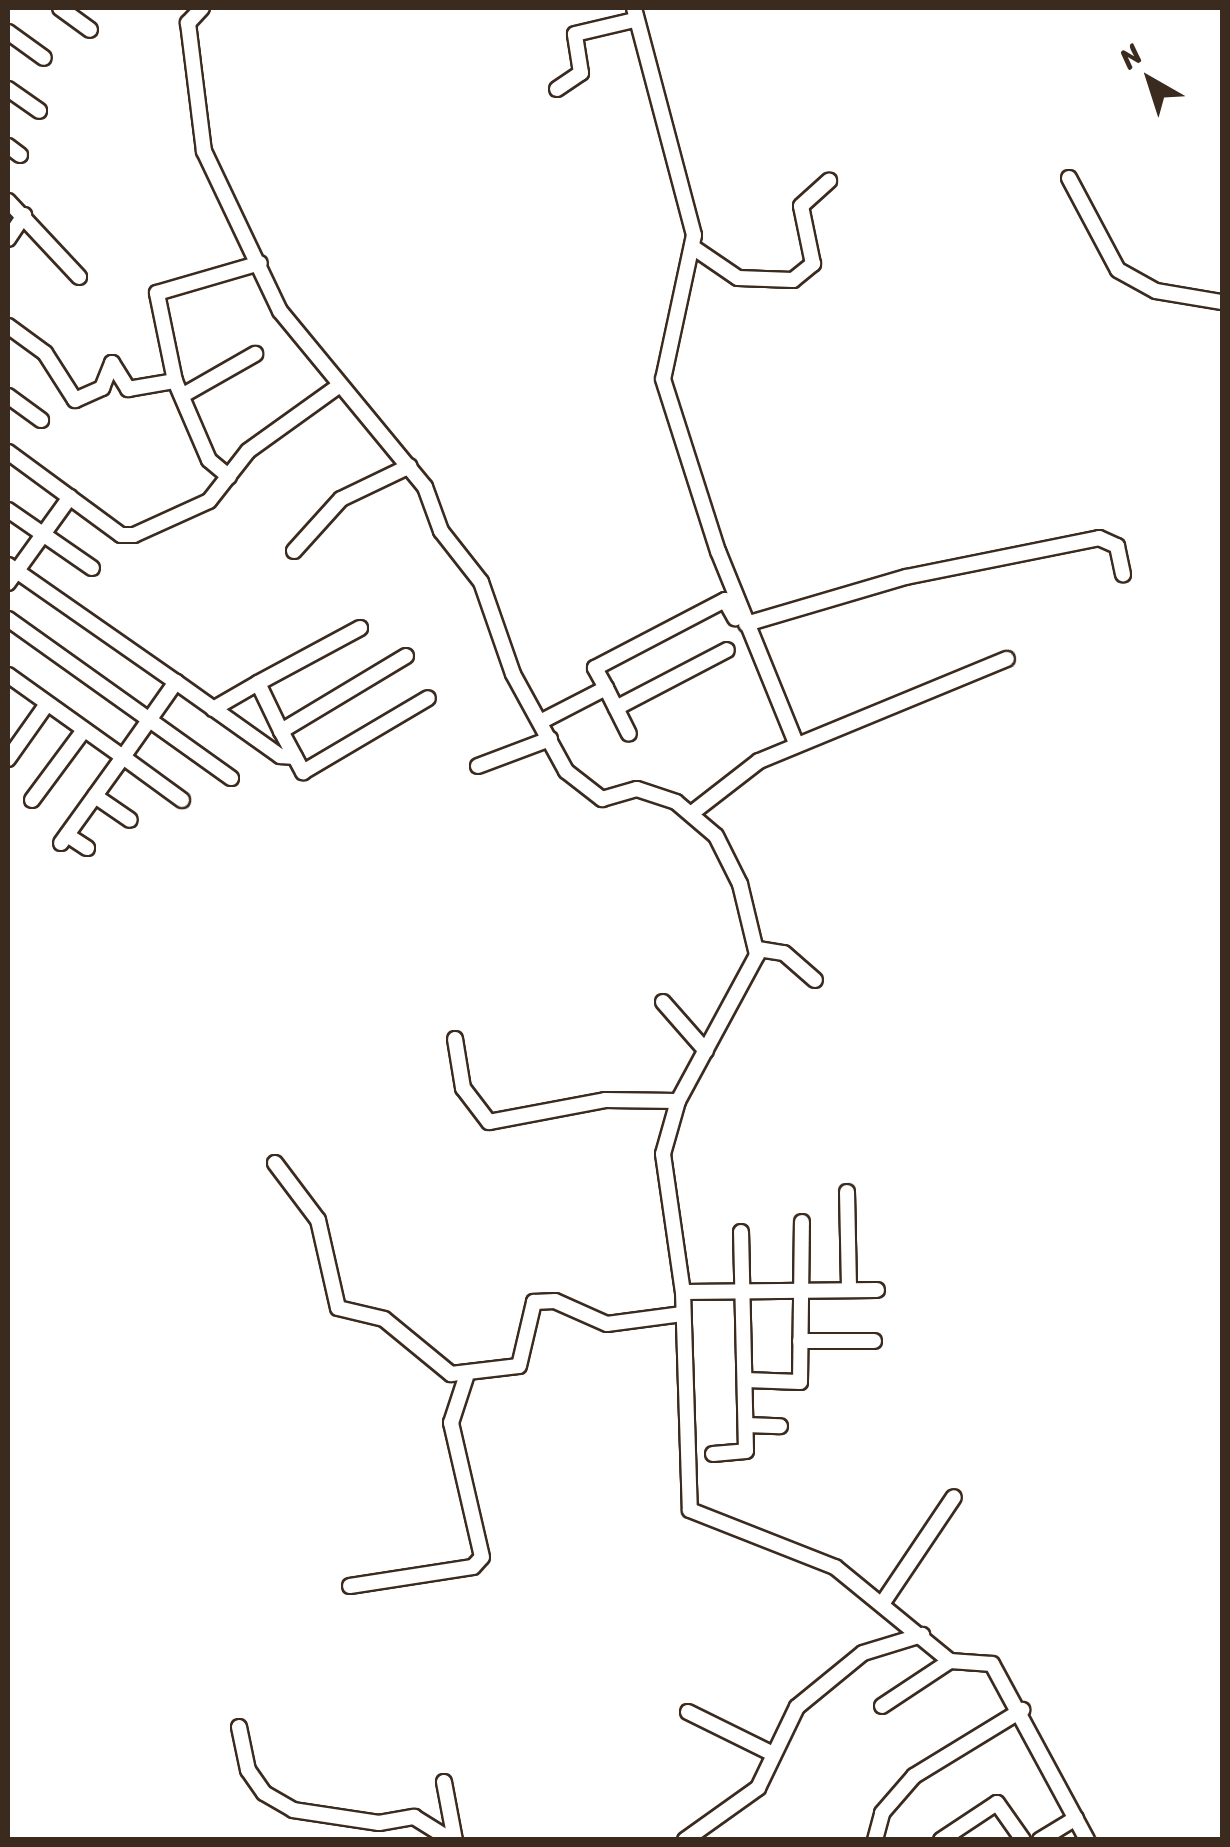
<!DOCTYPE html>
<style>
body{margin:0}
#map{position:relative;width:1230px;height:1847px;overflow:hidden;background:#fff;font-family:Sriracha,sans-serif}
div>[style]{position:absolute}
.roads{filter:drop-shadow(2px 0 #3b2a1e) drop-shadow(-2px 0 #3b2a1e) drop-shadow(0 2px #3b2a1e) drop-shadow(0 -2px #3b2a1e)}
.street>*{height:14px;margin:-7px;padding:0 7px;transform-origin:7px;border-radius:7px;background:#fff}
span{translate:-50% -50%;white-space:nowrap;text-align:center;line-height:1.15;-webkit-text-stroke:8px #fff;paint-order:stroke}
.frame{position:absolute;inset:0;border:10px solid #3b2a1e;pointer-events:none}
.north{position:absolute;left:1100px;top:30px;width:100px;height:100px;-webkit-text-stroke:8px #fff;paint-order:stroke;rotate:321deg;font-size:28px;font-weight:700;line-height:40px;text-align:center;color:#3b2a1e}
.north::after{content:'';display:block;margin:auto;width:35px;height:45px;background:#3b2a1e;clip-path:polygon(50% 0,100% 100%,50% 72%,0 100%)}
</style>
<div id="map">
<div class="roads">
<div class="street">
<div style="left:60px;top:8px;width:37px;rotate:36deg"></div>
<div style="left:202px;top:8px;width:21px;rotate:133deg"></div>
<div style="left:188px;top:23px;width:129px;rotate:82.9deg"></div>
<div style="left:204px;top:151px;width:177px;rotate:64.6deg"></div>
<div style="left:280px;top:311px;width:228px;rotate:50.5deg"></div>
<div style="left:425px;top:487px;width:47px;rotate:70deg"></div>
<div style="left:441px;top:531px;width:65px;rotate:51.9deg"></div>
<div style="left:481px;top:582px;width:97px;rotate:70.8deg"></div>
<div style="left:513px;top:674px;width:111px;rotate:61.3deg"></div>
<div style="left:566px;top:771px;width:46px;rotate:37.9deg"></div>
<div style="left:602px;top:799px;width:36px;rotate:-16deg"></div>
<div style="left:637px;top:789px;width:41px;rotate:18.4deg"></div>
<div style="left:676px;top:802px;width:52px;rotate:40.4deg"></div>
<div style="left:716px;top:836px;width:54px;rotate:63.4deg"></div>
<div style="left:740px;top:884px;width:73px;rotate:76.5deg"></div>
<div style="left:757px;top:955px;width:166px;rotate:118.4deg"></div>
<div style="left:678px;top:1101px;width:55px;rotate:105.8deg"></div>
<div style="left:663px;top:1154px;width:139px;rotate:81.8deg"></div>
<div style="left:683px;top:1292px;width:218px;rotate:88.2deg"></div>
<div style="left:690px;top:1510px;width:156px;rotate:21.5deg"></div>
<div style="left:835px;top:1567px;width:149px;rotate:39.3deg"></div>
<div style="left:950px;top:1661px;width:42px;rotate:4.1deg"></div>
<div style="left:992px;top:1664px;width:200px;rotate:61.6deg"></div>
<div style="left:634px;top:8px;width:235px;rotate:75.2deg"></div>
<div style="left:694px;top:235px;width:147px;rotate:102.1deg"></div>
<div style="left:663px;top:379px;width:181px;rotate:72.3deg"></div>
<div style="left:718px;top:551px;width:207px;rotate:67.9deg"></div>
<div style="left:8px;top:32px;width:44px;rotate:35.8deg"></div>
<div style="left:8px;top:89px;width:38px;rotate:35deg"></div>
<div style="left:557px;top:89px;width:29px;rotate:-34deg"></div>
<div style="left:581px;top:73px;width:39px;rotate:-99deg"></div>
<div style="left:575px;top:34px;width:61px;rotate:-13.3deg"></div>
<div style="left:8px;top:146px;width:15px;rotate:37deg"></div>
<div style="left:1069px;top:178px;width:104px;rotate:62deg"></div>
<div style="left:1118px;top:270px;width:43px;rotate:28.9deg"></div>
<div style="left:1156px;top:291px;width:67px;rotate:9.5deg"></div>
<div style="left:8px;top:201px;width:104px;rotate:46.9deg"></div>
<div style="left:8px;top:239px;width:29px;rotate:-56deg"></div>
<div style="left:694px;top:248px;width:53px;rotate:34.3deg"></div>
<div style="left:738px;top:278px;width:55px;rotate:2.1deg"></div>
<div style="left:793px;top:280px;width:26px;rotate:-39deg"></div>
<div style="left:813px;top:264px;width:59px;rotate:-101.7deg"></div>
<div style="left:801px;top:206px;width:38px;rotate:-42deg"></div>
<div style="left:8px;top:326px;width:46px;rotate:36.1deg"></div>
<div style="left:45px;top:353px;width:56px;rotate:57.4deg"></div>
<div style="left:75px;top:400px;width:30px;rotate:-24deg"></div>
<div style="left:102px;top:388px;width:27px;rotate:-68deg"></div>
<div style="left:112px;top:363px;width:31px;rotate:58deg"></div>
<div style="left:128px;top:389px;width:48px;rotate:-9.7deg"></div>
<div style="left:175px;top:381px;width:86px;rotate:66.7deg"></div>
<div style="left:209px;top:460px;width:26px;rotate:40deg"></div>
<div style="left:175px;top:381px;width:90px;rotate:-101.6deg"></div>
<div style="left:157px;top:293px;width:107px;rotate:-16.2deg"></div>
<div style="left:185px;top:394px;width:81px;rotate:-29.7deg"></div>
<div style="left:8px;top:396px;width:41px;rotate:36deg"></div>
<div style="left:8px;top:452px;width:140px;rotate:36.3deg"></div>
<div style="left:121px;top:535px;width:13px"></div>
<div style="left:134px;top:535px;width:82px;rotate:-24.4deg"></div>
<div style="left:209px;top:501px;width:63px;rotate:-52deg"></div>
<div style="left:248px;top:451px;width:110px;rotate:-35.7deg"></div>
<div style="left:8px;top:510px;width:102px;rotate:34.6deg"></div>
<div style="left:294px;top:551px;width:70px;rotate:-47.9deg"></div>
<div style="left:341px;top:499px;width:76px;rotate:-25.6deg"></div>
<div style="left:8px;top:565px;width:205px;rotate:34.9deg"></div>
<div style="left:8px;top:583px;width:106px;rotate:-54.2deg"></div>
<div style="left:8px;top:619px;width:274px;rotate:35.5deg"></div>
<div style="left:746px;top:624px;width:167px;rotate:-16.4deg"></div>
<div style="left:906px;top:577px;width:197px;rotate:-11.4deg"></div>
<div style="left:1099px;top:538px;width:20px;rotate:24deg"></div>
<div style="left:1117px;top:546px;width:29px;rotate:78deg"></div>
<div style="left:406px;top:656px;width:146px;rotate:149deg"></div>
<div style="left:281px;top:731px;width:47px;rotate:61.8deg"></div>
<div style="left:303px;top:772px;width:145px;rotate:-30.6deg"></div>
<div style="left:8px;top:675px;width:141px;rotate:35.5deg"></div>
<div style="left:123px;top:757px;width:92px;rotate:-54.8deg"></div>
<div style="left:176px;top:682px;width:128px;rotate:35.4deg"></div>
<div style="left:280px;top:756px;width:15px;rotate:4deg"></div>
<div style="left:258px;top:683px;width:116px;rotate:-28.3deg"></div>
<div style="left:606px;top:688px;width:51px;rotate:63.4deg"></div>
<div style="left:616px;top:708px;width:125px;rotate:-27.6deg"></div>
<div style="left:213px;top:709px;width:52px;rotate:-30deg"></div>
<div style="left:258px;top:683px;width:53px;rotate:64.4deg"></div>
<div style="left:544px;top:720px;width:70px;rotate:-27.3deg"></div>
<div style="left:606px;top:688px;width:23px;rotate:-119deg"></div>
<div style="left:595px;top:668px;width:147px;rotate:-27.6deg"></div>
<div style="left:725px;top:600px;width:21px;rotate:61deg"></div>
<div style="left:8px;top:759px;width:67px;rotate:-54.7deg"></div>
<div style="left:478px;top:766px;width:77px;rotate:-20.6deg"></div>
<div style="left:95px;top:796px;width:42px;rotate:34.4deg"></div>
<div style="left:32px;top:800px;width:87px;rotate:-53.4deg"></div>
<div style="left:692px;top:813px;width:85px;rotate:-37.8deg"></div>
<div style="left:759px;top:761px;width:268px;rotate:-22.4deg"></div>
<div style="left:67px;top:835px;width:24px;rotate:33deg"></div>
<div style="left:61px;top:843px;width:106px;rotate:-54.2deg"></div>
<div style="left:123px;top:757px;width:73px;rotate:36.1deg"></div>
<div style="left:758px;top:949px;width:26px;rotate:9deg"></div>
<div style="left:784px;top:953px;width:41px;rotate:41.1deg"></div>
<div style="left:663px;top:1002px;width:65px;rotate:48.7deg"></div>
<div style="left:455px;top:1039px;width:50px;rotate:80.7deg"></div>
<div style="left:463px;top:1088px;width:43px;rotate:52.6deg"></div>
<div style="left:489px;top:1122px;width:118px;rotate:-10.7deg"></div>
<div style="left:605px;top:1100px;width:73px;rotate:0.8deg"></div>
<div style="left:275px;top:1163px;width:71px;rotate:53deg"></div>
<div style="left:318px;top:1220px;width:90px;rotate:77.2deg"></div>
<div style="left:338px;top:1308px;width:47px;rotate:13.4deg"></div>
<div style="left:384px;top:1319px;width:87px;rotate:39.4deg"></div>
<div style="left:451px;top:1374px;width:68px;rotate:-6.7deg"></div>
<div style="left:519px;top:1366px;width:66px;rotate:-76.8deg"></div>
<div style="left:534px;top:1302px;width:21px;rotate:-3deg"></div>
<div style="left:555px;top:1301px;width:57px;rotate:23.9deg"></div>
<div style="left:607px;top:1324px;width:76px;rotate:-7.6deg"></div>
<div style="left:847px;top:1192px;width:98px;rotate:88.8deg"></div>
<div style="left:683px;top:1292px;width:194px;rotate:-0.6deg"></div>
<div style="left:800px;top:1341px;width:74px"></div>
<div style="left:746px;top:1380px;width:54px;rotate:2.1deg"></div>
<div style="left:800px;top:1382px;width:160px;rotate:-89.3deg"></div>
<div style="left:746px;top:1425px;width:34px;rotate:2deg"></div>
<div style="left:713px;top:1454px;width:33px;rotate:-5deg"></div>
<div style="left:746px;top:1451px;width:219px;rotate:-91.3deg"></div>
<div style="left:350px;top:1586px;width:124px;rotate:-8.8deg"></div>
<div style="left:473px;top:1567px;width:13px;rotate:-48deg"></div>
<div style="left:482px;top:1557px;width:138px;rotate:-103deg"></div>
<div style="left:451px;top:1423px;width:48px;rotate:-71.9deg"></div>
<div style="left:884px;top:1601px;width:125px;rotate:-56.1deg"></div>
<div style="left:882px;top:1706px;width:82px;rotate:-33.5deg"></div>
<div style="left:688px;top:1712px;width:95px;rotate:26.3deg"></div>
<div style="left:239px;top:1727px;width:44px;rotate:78.2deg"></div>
<div style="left:248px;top:1770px;width:28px;rotate:55deg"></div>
<div style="left:264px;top:1793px;width:34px;rotate:30deg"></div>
<div style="left:293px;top:1810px;width:87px;rotate:8.6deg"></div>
<div style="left:379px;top:1823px;width:36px;rotate:-10deg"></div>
<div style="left:414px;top:1817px;width:44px;rotate:31.9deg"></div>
<div style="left:444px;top:1782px;width:59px;rotate:79.3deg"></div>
<div style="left:685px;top:1840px;width:90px;rotate:-35.5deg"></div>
<div style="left:758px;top:1788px;width:90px;rotate:-64.3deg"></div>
<div style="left:797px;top:1707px;width:85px;rotate:-39.3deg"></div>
<div style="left:863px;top:1653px;width:62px;rotate:-17deg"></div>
<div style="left:875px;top:1840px;width:28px;rotate:-75deg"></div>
<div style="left:882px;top:1813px;width:49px;rotate:-49.1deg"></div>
<div style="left:914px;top:1776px;width:127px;rotate:-31.4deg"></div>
<div style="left:941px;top:1840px;width:67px;rotate:-33.5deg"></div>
<div style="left:997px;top:1803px;width:45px;rotate:54.9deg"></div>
<div style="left:1040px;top:1840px;width:42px;rotate:-31.4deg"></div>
</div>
</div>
<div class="frame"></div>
<div class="north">N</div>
</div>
